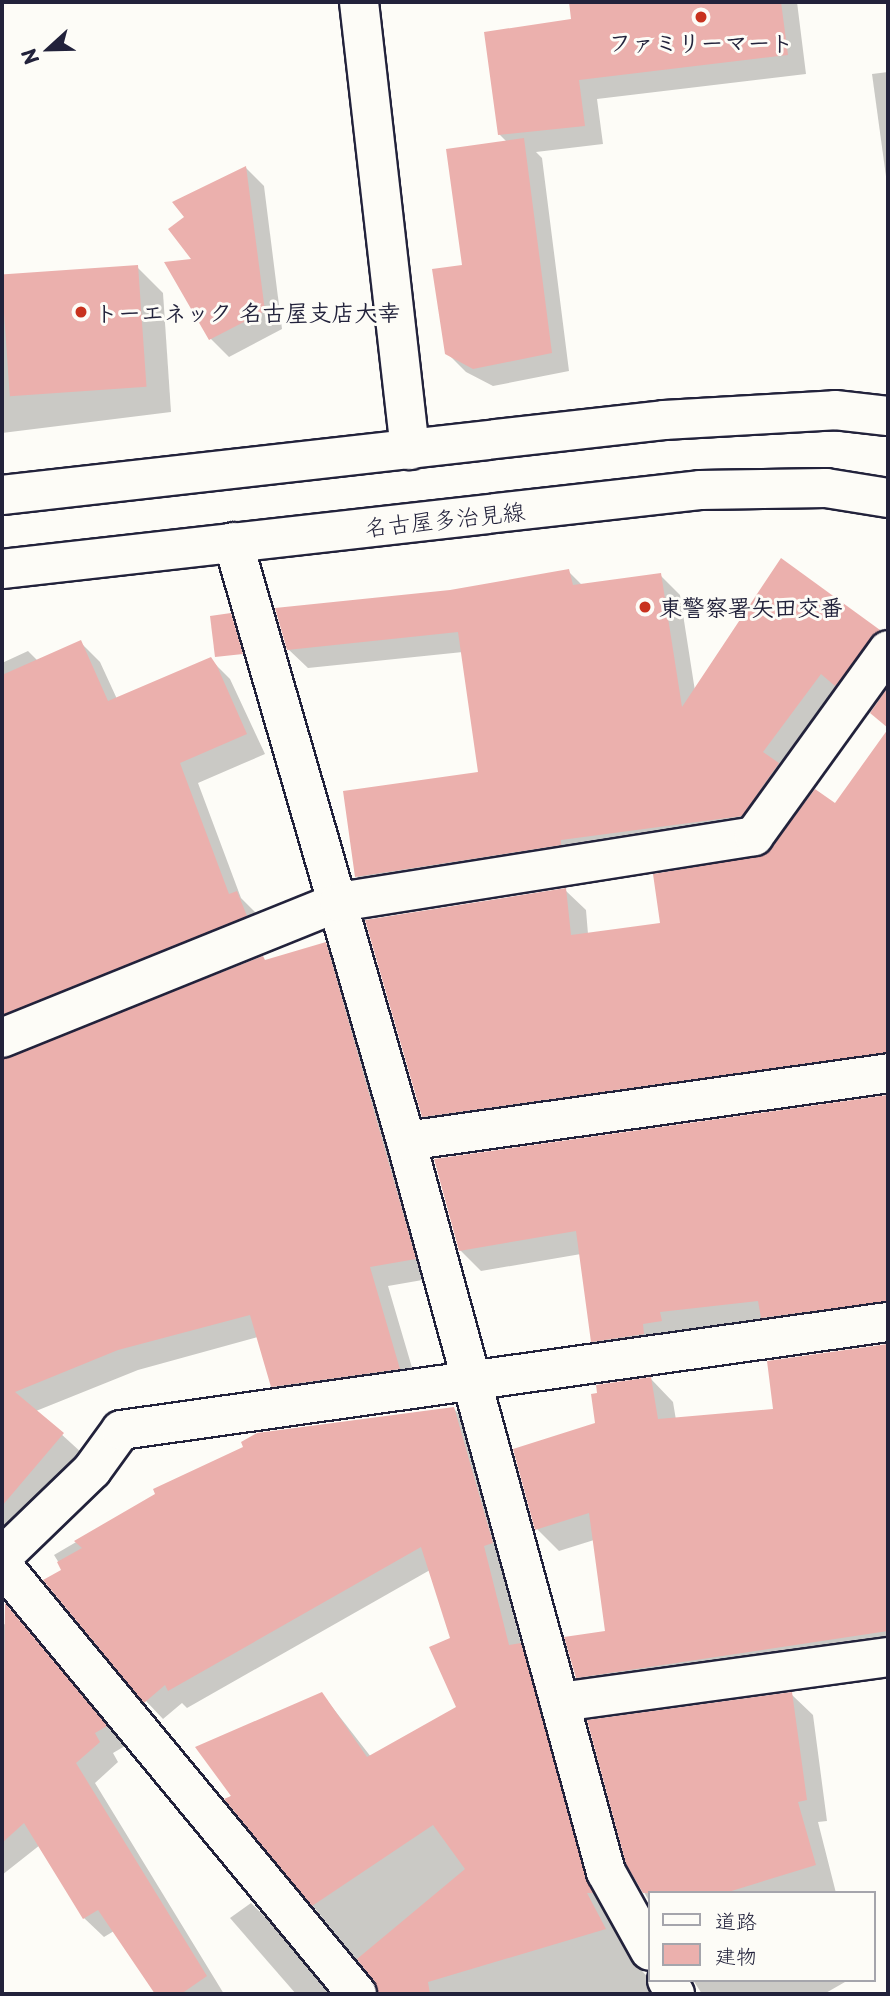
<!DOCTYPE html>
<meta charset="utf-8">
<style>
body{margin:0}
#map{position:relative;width:890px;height:1996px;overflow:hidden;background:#fdfcf7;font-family:"Playpen Sans","Klee One",sans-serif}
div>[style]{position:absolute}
.shadow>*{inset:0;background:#0003}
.building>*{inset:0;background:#ebb0ad;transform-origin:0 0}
.roads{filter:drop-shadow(2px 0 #22223b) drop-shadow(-2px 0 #22223b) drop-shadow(0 2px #22223b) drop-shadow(0 -2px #22223b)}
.street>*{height:38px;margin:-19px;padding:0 19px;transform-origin:19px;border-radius:19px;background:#fdfcf7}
.primary>*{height:38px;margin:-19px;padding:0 19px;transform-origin:19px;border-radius:19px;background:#fdfcf7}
.dots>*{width:19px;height:19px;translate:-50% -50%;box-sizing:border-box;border:4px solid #fdfcf7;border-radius:50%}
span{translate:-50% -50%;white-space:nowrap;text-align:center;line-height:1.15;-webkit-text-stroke:6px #fdfcf7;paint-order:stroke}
.poi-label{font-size:23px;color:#22223b;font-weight:700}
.left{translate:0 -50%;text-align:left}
.street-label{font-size:23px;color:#22223b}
.frame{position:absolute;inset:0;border:4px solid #22223b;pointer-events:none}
.legend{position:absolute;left:648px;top:1891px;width:228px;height:91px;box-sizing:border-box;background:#fdfcf7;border:2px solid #a5a5ac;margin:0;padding:9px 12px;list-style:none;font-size:21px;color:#22223b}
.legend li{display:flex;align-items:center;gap:14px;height:35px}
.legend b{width:35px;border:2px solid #a5a5ac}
.north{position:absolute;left:14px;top:14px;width:70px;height:70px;-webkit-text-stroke:5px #fdfcf7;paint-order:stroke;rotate:248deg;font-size:19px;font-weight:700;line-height:28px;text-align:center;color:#22223b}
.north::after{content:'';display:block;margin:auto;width:24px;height:32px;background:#22223b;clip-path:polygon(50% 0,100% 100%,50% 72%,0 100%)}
</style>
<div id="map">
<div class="shadow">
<div style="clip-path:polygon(571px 2px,797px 2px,806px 74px,597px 99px,603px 144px,536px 152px,542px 158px,569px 371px,493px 386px,466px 372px,447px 353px,464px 267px,507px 142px,499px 134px,573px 21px)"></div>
<div style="clip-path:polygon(888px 72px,888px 191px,872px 74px)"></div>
<div style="clip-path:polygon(246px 168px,264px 186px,282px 329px,229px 357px,211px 339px,194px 260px)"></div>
<div style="clip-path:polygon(137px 267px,163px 293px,171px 412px,2px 433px,2px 282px)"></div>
<div style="clip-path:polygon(568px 571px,583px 586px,660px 575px,680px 595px,695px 691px,879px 631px,888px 641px,761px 835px,376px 896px,357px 876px,480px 773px,463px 652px,308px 668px,288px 649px,450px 592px)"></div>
<div style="clip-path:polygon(80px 642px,100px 662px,117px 699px,210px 659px,230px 679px,265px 754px,198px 783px,241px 898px,256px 913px,265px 936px,4px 1045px,2px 1059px,2px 663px,28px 651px,38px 661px)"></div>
<div style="clip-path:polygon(888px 732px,888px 1073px,444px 1136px,423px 1116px,565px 890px,586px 910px,588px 934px,662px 924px,835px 806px)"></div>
<div style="clip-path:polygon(325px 944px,345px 964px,434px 1278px,388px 1286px,418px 1388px,293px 1406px,273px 1386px,258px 1337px,138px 1370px,36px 1411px,83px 1454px,2px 1533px,2px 1059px,10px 1060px,266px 962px)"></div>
<div style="clip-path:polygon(888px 1097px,888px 1322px,767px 1321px,679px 1331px,681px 1341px,612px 1361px,592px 1341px,581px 1254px,481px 1271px,460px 1250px,436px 1161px)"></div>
<div style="clip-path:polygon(888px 1346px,888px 1656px,599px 1699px,577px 1677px,607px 1632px,594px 1540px,559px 1551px,537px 1529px,597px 1424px,651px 1379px,673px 1402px,676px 1420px,775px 1411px,769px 1363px)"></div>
<div style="clip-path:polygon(454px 1409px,472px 1427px,510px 1561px,500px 1564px,522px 1647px,538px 1663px,602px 1897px,643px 1972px,664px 1994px,379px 1994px,380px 1989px,227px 1800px,322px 1694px,371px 1757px,458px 1707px,452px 1639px,430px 1570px,187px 1708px,182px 1703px,163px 1719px,146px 1701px,54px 1555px,158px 1494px)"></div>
<div style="clip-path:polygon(15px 1617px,125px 1746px,113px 1753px,118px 1762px,95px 1783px,224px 1994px,157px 1994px,114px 1931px,104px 1937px,84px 1918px,40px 1845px,2px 1875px,2px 1626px)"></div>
<div style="clip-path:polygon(791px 1694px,813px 1715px,827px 1821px,818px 1822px,836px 1893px,650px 1893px,650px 1903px,628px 1863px)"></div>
<div style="clip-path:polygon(251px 1903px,269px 1921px,332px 1994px,296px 1994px,230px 1918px)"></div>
<div style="clip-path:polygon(693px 1980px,845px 1980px,845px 1982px,824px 1994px,702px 1994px)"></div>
</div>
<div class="building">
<div style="clip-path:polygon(569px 2px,781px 2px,788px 55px,579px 80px,585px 126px,498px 135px,484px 32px,571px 19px)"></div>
<div style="clip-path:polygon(524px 138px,552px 353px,473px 369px,445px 354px,432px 269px,462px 265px,446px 149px)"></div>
<div style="clip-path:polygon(246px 166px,265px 311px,209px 340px,164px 262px,191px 259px,168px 229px,184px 217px,172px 202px)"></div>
<div style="left:138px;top:265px;width:122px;height:137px;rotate:86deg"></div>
<div style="clip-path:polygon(781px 558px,880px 630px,835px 686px,821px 674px,763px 752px,779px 763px,742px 816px,561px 840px,561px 845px,355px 877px,343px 791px,478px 772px,458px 632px,287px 650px,275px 608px,450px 590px,569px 569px,573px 585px,661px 573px,682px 707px)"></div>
<div style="clip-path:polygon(231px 613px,243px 654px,215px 657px,210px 616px)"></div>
<div style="clip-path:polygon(81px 640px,108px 701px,211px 657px,217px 666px,247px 734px,180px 763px,229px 894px,237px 891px,247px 916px,2px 1015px,2px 675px)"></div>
<div style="clip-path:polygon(888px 687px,888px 728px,870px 713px)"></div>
<div style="clip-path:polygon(888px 729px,888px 1052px,422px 1117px,365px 920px,566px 888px,571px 935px,660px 923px,653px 874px,765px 855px,815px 789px,835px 803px)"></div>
<div style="clip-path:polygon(326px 942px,416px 1259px,370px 1267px,400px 1369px,271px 1387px,250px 1315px,118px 1350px,15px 1392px,64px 1433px,2px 1506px,2px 1059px,263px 956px,265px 960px)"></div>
<div style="clip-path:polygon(888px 1095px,888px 1301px,761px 1318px,758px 1301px,660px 1312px,662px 1321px,643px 1324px,644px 1334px,591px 1342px,576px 1231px,459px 1251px,434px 1159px)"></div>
<div style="clip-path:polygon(888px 1344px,888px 1631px,576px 1678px,564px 1637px,605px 1631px,589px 1513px,535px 1530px,513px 1449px,595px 1423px,591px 1394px,597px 1393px,596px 1385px,651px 1377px,658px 1419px,773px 1409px,767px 1361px)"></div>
<div style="clip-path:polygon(454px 1407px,493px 1543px,484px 1546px,509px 1645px,521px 1643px,593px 1893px,587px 1893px,606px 1929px,428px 1982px,430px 1994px,378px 1994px,374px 1981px,357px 1959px,465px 1869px,433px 1825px,312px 1906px,224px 1799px,231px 1796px,195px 1747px,322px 1692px,367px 1757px,456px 1707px,429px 1647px,450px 1638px,421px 1547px,168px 1691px,165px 1685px,144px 1703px,43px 1580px,61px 1570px,57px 1562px,82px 1548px,74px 1541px,155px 1494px,153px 1489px,243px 1447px,241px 1442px,257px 1433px)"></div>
<div style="clip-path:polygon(5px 1603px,107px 1726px,95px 1733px,100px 1742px,76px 1763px,207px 1976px,181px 1994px,155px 1994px,98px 1910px,83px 1919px,24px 1823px,2px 1843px)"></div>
<div style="clip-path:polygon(792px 1692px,807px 1800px,798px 1802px,816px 1865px,725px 1893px,643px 1893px,626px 1864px,587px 1720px)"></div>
</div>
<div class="roads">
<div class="street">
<div style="left:359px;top:2px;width:451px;rotate:83.5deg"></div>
<div style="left:233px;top:542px;width:623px;rotate:73.89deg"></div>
<div style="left:406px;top:1141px;width:758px;rotate:74.7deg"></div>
<div style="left:606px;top:1872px;width:90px;rotate:60.9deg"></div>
<div style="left:2px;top:1038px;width:363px;rotate:-22deg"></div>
<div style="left:339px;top:902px;width:420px;rotate:-9deg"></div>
<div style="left:754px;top:836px;width:229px;rotate:-54.2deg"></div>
<div style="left:406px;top:1141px;width:487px;rotate:-8deg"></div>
<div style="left:2px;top:1557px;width:125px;rotate:-44deg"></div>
<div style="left:92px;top:1470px;width:49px;rotate:-54.1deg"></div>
<div style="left:121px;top:1430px;width:775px;rotate:-8.02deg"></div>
<div style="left:2px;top:1565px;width:557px;rotate:50.39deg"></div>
<div style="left:560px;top:1702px;width:331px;rotate:-7.8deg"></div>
<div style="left:667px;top:1980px;width:16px;rotate:60deg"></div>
</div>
<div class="primary">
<div style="left:2px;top:495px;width:666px;rotate:-6.46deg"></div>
<div style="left:664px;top:420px;width:171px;rotate:-3.3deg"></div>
<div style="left:835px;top:410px;width:53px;rotate:6.5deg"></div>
<div style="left:2px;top:569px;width:702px;rotate:-6.46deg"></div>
<div style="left:700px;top:490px;width:126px;rotate:-0.9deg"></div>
<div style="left:826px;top:488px;width:63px;rotate:9.2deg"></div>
</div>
</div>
<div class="dots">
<div style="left:701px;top:17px;background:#c8321e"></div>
<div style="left:81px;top:312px;background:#c8321e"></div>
<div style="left:645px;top:607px;background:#c8321e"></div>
</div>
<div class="poi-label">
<span style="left:701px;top:42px">ファミリーマート</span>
<span class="left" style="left:95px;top:312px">トーエネック 名古屋支店大幸</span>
<span class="left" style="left:659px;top:607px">東警察署矢田交番</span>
</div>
<div class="street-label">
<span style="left:445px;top:519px;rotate:-6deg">名古屋多治見線</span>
</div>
<div class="frame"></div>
<ul class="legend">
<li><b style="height:9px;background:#fdfcf7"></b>道路</li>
<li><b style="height:19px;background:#ebb0ad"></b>建物</li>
</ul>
<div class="north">N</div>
</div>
